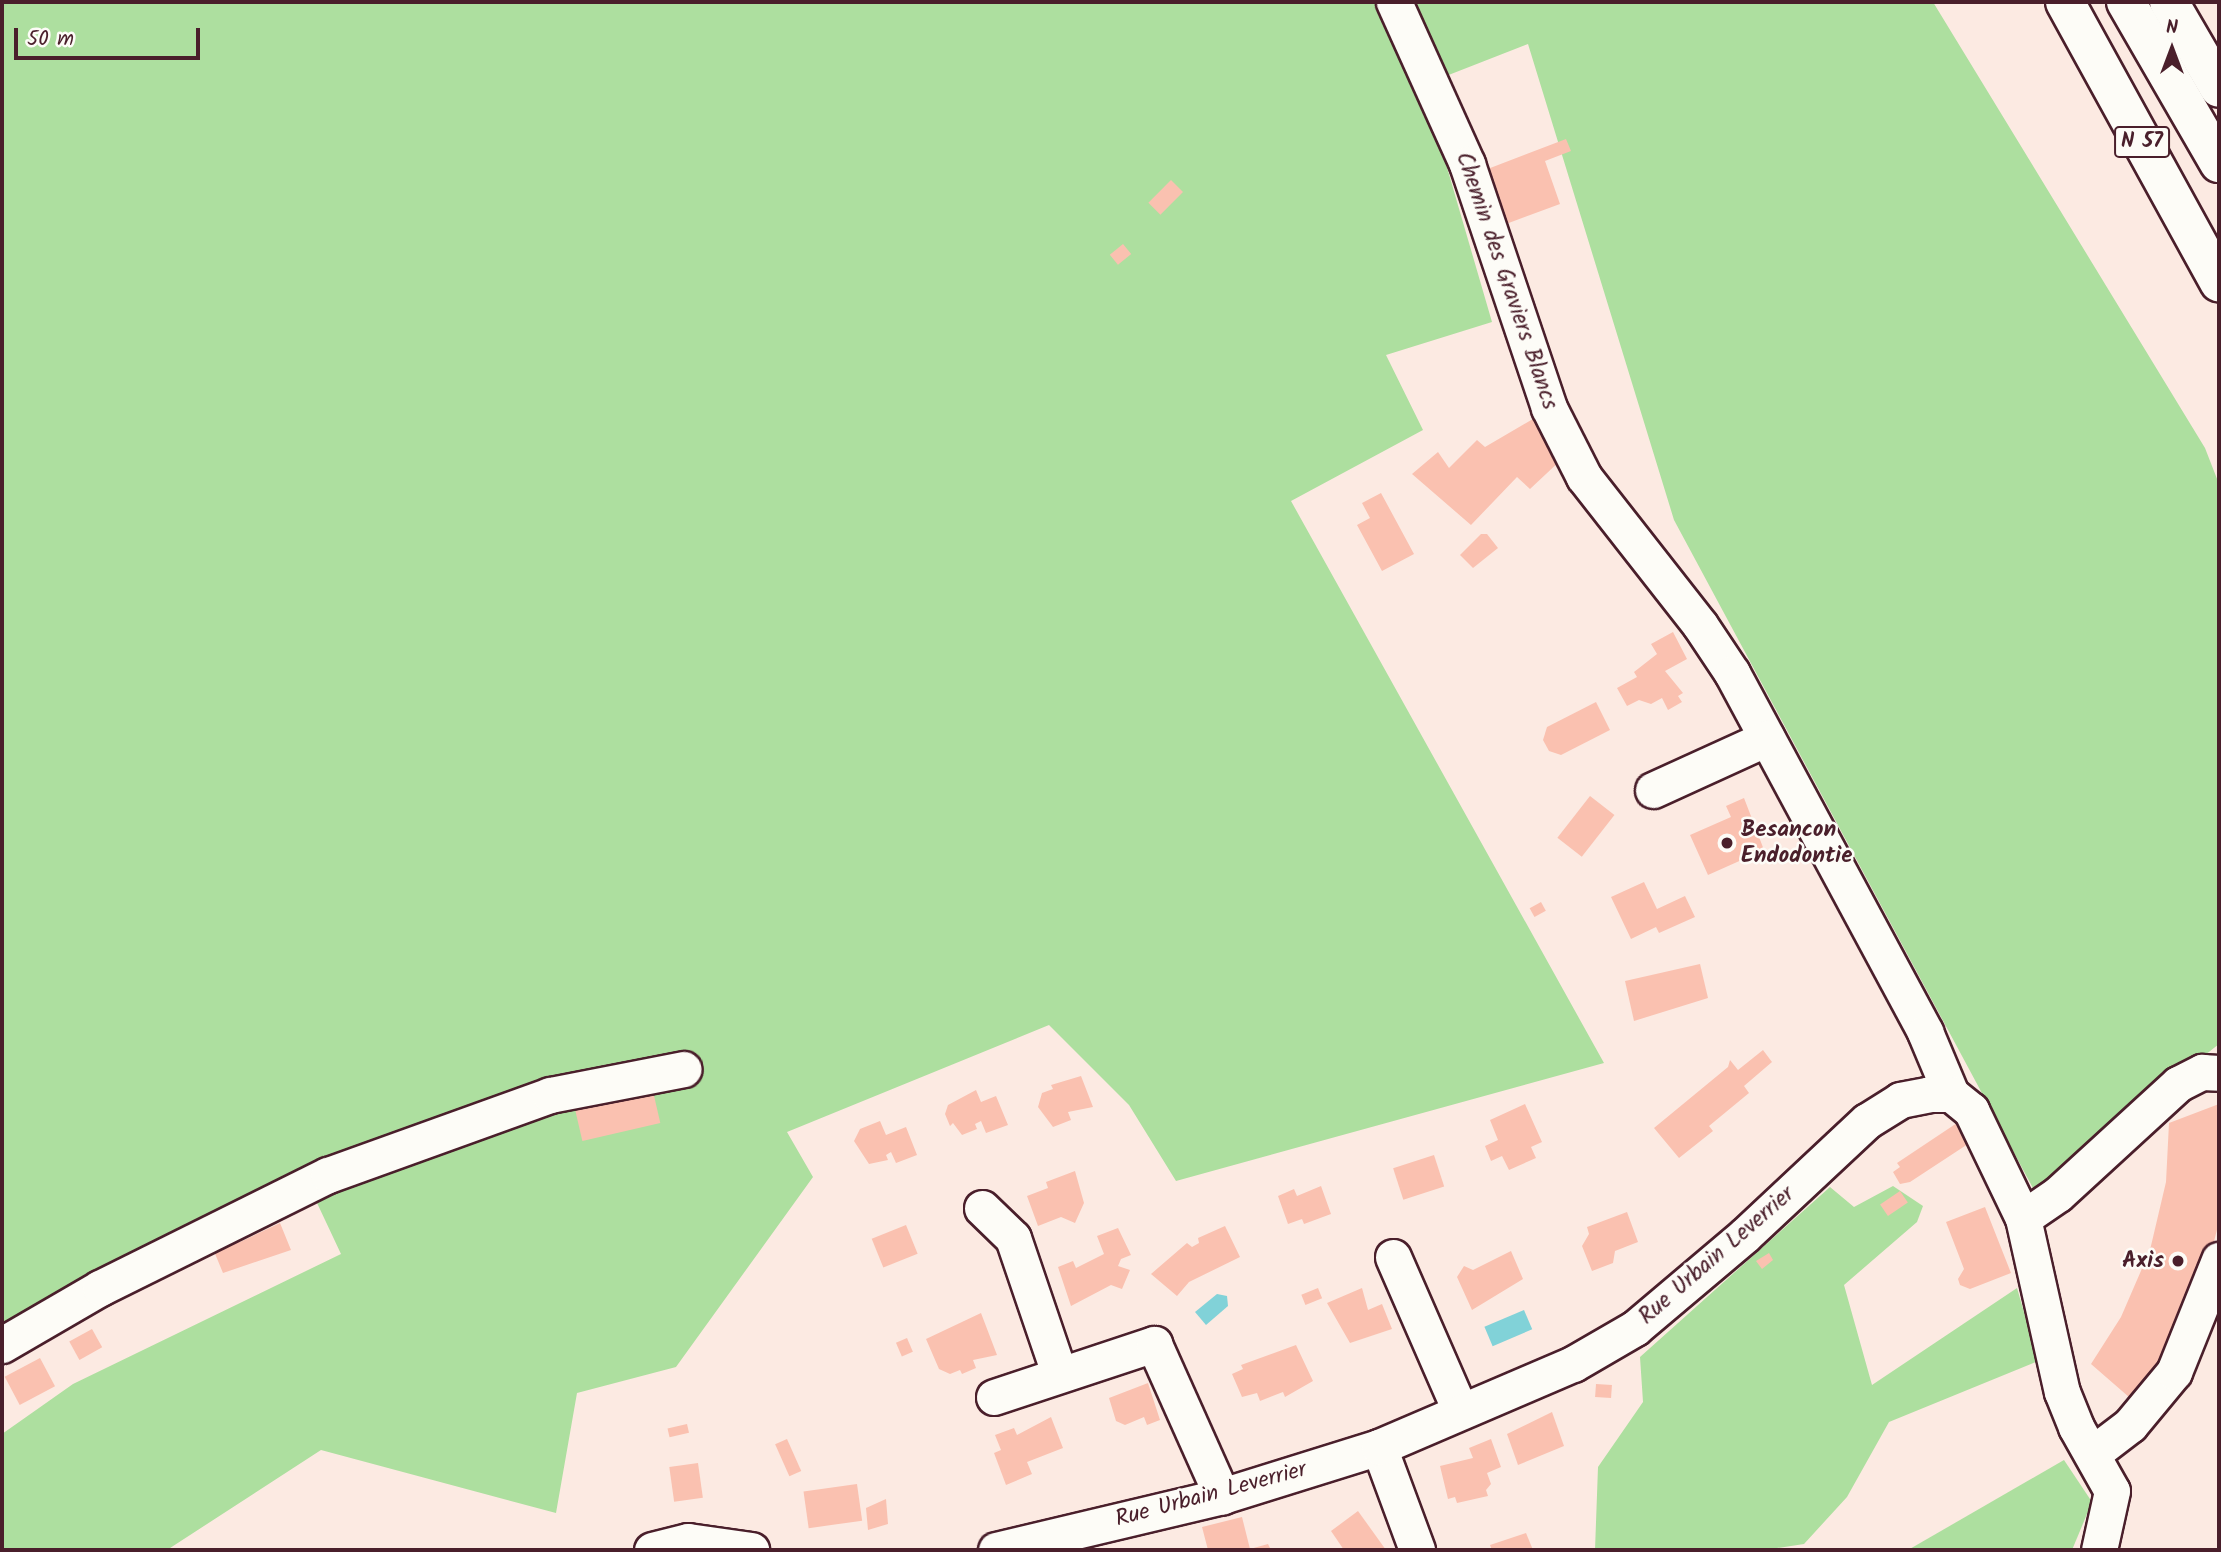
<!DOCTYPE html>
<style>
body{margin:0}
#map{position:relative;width:2221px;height:1552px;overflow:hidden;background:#fceae2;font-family:Kalam,sans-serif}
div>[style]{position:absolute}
.green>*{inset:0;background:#addf9f}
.water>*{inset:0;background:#81d2d8;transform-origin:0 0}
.building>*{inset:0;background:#fac1b0;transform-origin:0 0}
.roads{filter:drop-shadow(2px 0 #4a1f2b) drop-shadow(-2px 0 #4a1f2b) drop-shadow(0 2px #4a1f2b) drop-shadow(0 -2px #4a1f2b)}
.minor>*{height:35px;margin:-17.5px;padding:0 17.5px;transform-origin:17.5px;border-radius:17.5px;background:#fdfcf7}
.highway>*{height:38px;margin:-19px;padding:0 19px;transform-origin:19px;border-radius:19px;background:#fdfcf7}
.dots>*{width:19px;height:19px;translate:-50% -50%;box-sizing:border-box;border:4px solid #fdfcf7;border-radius:50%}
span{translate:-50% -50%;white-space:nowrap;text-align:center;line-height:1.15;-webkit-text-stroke:5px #fdfcf7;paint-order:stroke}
.shield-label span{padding:2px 5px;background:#fdfcf7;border:2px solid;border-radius:5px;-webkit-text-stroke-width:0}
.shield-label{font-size:21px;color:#4a1f2b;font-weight:700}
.street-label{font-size:23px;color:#4a1f2b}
.poi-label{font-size:23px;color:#4a1f2b;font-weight:700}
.left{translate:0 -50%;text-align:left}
.right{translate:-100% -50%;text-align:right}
.frame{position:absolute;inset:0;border:4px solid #4a1f2b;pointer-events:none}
.north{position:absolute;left:2137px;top:14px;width:70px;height:70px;-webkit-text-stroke:5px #fdfcf7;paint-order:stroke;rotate:0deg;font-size:19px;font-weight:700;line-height:28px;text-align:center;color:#4a1f2b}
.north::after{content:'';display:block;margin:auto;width:24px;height:32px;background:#4a1f2b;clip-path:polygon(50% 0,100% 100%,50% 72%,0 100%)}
.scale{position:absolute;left:14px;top:28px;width:186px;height:32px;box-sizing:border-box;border:4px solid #4a1f2b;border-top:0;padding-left:9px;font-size:21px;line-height:24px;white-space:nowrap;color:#4a1f2b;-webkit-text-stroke:5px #fdfcf7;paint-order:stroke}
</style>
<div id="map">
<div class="green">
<div style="clip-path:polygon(2px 2px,1933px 2px,2205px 448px,2219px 484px,2219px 1044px,2034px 1190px,1674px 520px,1528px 44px,1423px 85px,1492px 322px,1386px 355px,1423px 430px,1291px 501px,1604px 1063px,1176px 1181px,1129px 1105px,1049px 1025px,787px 1132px,813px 1177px,676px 1367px,577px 1393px,556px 1513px,321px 1450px,167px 1550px,2px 1550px,2px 1434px,73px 1384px,341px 1254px,302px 1171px,2px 1330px)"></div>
<div style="clip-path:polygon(1893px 1186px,1923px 1206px,1917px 1222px,1844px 1285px,1872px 1385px,2017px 1288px,2038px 1361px,1889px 1422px,1847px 1497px,1804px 1544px,1764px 1550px,1595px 1550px,1598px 1467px,1643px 1402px,1640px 1357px,1830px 1187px,1854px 1207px)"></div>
<div style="clip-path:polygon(2064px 1460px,2092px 1502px,2072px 1550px,1908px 1550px)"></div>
</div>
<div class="water">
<div style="clip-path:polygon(1217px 1294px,1227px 1296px,1228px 1306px,1206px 1325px,1195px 1312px)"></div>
<div style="left:1524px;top:1310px;width:21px;height:43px;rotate:67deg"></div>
</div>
<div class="building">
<div style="clip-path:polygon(1566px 139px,1571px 151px,1545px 161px,1560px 204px,1506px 224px,1485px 170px)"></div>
<div style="left:1171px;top:180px;width:17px;height:32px;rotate:45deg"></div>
<div style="left:1123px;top:244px;width:13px;height:17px;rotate:51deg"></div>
<div style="clip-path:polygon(1538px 416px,1562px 459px,1530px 489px,1517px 477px,1471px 525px,1412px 474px,1438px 452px,1449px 468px,1477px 440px,1485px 447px)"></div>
<div style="clip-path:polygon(1381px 493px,1414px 554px,1382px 571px,1357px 525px,1370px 518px,1362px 503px)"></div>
<div style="clip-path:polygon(1481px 534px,1487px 534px,1498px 548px,1473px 568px,1460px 555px)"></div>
<div style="clip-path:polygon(1673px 632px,1687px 659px,1665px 671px,1683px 693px,1678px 696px,1682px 702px,1668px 710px,1662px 698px,1651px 704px,1639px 700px,1627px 706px,1617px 688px,1637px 677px,1634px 672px,1657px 654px,1651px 644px)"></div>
<div style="clip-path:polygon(1596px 702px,1610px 730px,1561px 755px,1549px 751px,1543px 740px,1547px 727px)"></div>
<div style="left:1590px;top:796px;width:31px;height:53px;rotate:38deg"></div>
<div style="clip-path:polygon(1744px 798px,1764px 850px,1708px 875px,1690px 835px,1731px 817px,1726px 806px)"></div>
<div style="clip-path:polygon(1644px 882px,1657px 909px,1685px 896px,1695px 917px,1659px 933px,1656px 927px,1631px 939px,1611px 897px)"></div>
<div style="left:1541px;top:902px;width:10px;height:13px;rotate:61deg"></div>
<div style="clip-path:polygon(1700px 964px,1708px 998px,1634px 1021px,1625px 981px)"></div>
<div style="clip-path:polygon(1763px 1050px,1772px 1062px,1744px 1086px,1749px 1093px,1709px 1126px,1713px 1131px,1679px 1158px,1654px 1128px,1728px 1067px,1730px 1060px,1738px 1070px)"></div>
<div style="clip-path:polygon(1081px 1076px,1093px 1107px,1068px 1112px,1071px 1120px,1053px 1127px,1038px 1107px,1042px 1093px,1053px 1089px,1051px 1085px)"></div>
<div style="left:652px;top:1087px;width:37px;height:80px;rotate:77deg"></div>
<div style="clip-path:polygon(976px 1090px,981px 1102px,996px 1096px,1008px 1125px,986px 1133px,981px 1121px,975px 1124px,977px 1129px,962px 1135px,953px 1123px,950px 1126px,945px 1114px,948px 1105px)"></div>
<div style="clip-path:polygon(1525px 1104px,1542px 1142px,1531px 1147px,1536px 1158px,1509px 1170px,1502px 1156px,1491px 1161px,1485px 1146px,1498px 1140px,1490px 1120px)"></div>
<div style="clip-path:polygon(2219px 1104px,2219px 1222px,2206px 1272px,2195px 1305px,2137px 1404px,2091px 1364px,2121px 1317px,2150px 1250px,2166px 1182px,2169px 1123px)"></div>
<div style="clip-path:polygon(880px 1121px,886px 1135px,906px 1127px,917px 1155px,896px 1163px,891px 1152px,886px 1155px,888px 1160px,869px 1164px,854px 1141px,860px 1129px)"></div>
<div style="clip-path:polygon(1960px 1121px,1971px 1142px,1910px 1182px,1900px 1184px,1893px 1172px,1900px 1167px,1897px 1163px)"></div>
<div style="left:1434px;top:1155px;width:33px;height:43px;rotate:72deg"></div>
<div style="clip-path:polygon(1075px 1171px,1084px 1203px,1075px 1223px,1061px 1217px,1038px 1226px,1027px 1196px,1048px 1188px,1046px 1182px)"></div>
<div style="clip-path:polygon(1321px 1186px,1331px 1214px,1304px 1224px,1302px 1219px,1288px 1224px,1278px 1196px,1294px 1189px,1297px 1196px)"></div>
<div style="left:1900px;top:1191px;width:14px;height:24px;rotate:56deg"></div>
<div style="clip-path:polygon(1985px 1207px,2011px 1273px,1970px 1289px,1960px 1285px,1958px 1279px,1964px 1269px,1946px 1222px)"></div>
<div style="clip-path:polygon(1627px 1212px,1638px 1242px,1615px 1251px,1613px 1263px,1592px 1271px,1582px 1246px,1589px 1234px,1587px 1227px)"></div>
<div style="clip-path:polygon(280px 1223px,291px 1250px,223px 1273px,211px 1244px,236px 1232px,240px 1242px)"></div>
<div style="left:906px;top:1225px;width:31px;height:37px;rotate:68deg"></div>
<div style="clip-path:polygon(1225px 1226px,1240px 1257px,1189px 1282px,1177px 1296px,1151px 1274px,1187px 1243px,1192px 1247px,1199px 1243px,1198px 1238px)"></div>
<div style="clip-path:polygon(1118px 1228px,1131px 1255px,1121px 1259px,1118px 1266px,1130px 1270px,1122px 1289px,1111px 1285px,1071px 1306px,1058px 1267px,1073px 1261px,1076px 1268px,1104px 1254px,1097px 1236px)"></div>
<div style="clip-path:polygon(1511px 1251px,1523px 1279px,1472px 1310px,1457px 1277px,1464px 1266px,1473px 1270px)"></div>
<div style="clip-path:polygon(1769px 1253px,1773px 1260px,1762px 1269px,1756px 1261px)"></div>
<div style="left:1318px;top:1288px;width:11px;height:18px;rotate:68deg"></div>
<div style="clip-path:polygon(1362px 1288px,1368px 1310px,1382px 1304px,1392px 1329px,1350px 1343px,1327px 1303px)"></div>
<div style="clip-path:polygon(981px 1313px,997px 1355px,973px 1360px,976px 1368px,962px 1374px,960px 1370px,950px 1374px,939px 1369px,926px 1339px)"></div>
<div style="left:92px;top:1329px;width:21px;height:26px;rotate:61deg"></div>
<div style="left:907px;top:1338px;width:15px;height:12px;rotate:67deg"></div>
<div style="clip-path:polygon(1296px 1345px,1313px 1381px,1285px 1397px,1283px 1392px,1260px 1401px,1257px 1393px,1242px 1397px,1232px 1374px,1243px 1369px,1241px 1365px)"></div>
<div style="left:40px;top:1358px;width:32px;height:40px;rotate:62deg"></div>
<div style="clip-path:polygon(1148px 1383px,1160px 1420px,1147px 1425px,1144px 1417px,1125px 1425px,1116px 1421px,1109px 1398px)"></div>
<div style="left:1596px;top:1384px;width:16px;height:13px;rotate:4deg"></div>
<div style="clip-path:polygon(1552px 1412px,1564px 1446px,1518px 1465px,1507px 1434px)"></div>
<div style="clip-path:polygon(1051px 1417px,1063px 1448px,1027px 1462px,1032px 1474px,1006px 1485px,994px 1453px,1001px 1450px,995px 1435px,1014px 1428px,1017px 1435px)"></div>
<div style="left:687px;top:1424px;width:9px;height:20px;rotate:77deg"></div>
<div style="left:787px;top:1439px;width:35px;height:13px;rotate:66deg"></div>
<div style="clip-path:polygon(1491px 1439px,1501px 1467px,1487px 1473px,1491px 1484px,1486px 1490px,1488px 1496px,1457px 1503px,1455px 1497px,1448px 1499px,1440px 1466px,1473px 1458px,1469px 1448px)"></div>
<div style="left:698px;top:1463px;width:35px;height:29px;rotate:82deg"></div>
<div style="left:857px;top:1484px;width:37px;height:54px;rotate:82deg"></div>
<div style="clip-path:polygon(886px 1499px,888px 1524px,868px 1530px,866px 1508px)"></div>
<div style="clip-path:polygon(1358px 1511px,1386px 1550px,1344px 1550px,1331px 1531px)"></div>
<div style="clip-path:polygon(1242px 1517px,1250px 1549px,1268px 1544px,1271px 1550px,1208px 1550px,1202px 1527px)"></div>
<div style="clip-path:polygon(1526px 1533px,1533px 1550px,1492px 1550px,1490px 1545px)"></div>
</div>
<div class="roads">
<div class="minor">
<div style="left:1394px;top:2px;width:178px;rotate:65.7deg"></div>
<div style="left:1467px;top:164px;width:257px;rotate:71.4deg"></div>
<div style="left:1549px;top:408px;width:77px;rotate:63.1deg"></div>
<div style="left:1584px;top:477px;width:188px;rotate:51.9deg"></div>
<div style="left:1700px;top:625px;width:58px;rotate:56.3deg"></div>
<div style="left:1732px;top:673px;width:408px;rotate:61.7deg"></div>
<div style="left:1925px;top:1032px;width:67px;rotate:67.2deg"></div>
<div style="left:1653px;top:790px;width:125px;rotate:-24.5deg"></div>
<div style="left:982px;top:1208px;width:43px;rotate:44.1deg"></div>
<div style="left:1013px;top:1238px;width:143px;rotate:71.2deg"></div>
<div style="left:2023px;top:1218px;width:42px;rotate:-34.4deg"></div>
<div style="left:2058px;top:1194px;width:163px;rotate:-42.5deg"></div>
<div style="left:2178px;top:1084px;width:27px;rotate:-27deg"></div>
<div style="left:2202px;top:1072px;width:17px;rotate:3deg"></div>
<div style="left:1393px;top:1257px;width:167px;rotate:66.4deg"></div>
<div style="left:2px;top:1345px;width:113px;rotate:-30.2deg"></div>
<div style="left:100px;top:1288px;width:254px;rotate:-26.4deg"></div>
<div style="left:328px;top:1175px;width:236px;rotate:-19.8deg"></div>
<div style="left:550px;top:1095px;width:136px;rotate:-11deg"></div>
<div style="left:994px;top:1397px;width:169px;rotate:-18.3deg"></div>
<div style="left:1154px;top:1344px;width:167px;rotate:65.9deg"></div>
<div style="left:1379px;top:1447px;width:110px;rotate:69.7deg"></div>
<div style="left:2092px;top:1454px;width:48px;rotate:-37.3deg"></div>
<div style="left:2130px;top:1425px;width:69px;rotate:-50.3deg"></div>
<div style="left:2174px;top:1372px;width:121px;rotate:-68.1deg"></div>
<div style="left:652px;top:1550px;width:37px;rotate:-14deg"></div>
<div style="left:688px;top:1541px;width:64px;rotate:8.1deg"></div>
<div style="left:996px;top:1550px;width:232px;rotate:-13.4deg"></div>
<div style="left:1222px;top:1496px;width:164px;rotate:-17.3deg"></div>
<div style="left:1379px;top:1447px;width:211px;rotate:-23.2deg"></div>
<div style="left:1573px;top:1364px;width:72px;rotate:-30.1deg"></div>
<div style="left:1635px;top:1328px;width:144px;rotate:-40.2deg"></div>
<div style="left:1745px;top:1235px;width:167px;rotate:-43.1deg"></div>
<div style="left:1867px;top:1121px;width:39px;rotate:-32deg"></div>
<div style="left:1900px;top:1100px;width:31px;rotate:-11deg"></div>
<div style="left:1930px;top:1094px;width:21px"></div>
<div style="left:1951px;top:1094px;width:26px;rotate:39deg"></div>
<div style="left:1971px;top:1110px;width:120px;rotate:64.3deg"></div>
<div style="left:2023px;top:1218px;width:178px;rotate:77.4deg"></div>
<div style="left:2062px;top:1392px;width:38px;rotate:68deg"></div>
<div style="left:2076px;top:1427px;width:73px;rotate:60.6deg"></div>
<div style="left:2112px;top:1491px;width:60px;rotate:102.4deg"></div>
</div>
<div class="highway">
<div style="left:2065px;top:2px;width:320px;rotate:61.2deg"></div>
<div style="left:2126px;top:2px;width:186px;rotate:60deg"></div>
<div style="left:2169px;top:2px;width:99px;rotate:59.8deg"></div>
</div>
</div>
<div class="dots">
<div style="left:1727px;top:843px;background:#4a1f2b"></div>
<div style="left:2178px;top:1261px;background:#4a1f2b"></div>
</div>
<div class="shield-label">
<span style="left:2142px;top:142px">N 57</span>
</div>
<div class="street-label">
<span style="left:1506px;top:281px;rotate:71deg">Chemin des Graviers Blancs</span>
<span style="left:1717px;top:1256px;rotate:-41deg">Rue Urbain Leverrier</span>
<span style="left:1211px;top:1495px;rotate:-15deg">Rue Urbain Leverrier</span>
</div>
<div class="poi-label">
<span class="left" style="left:1741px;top:843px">Besancon<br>Endodontie</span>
<span class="right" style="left:2164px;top:1261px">Axis</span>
</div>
<div class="frame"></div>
<div class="north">N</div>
<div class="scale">50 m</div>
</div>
